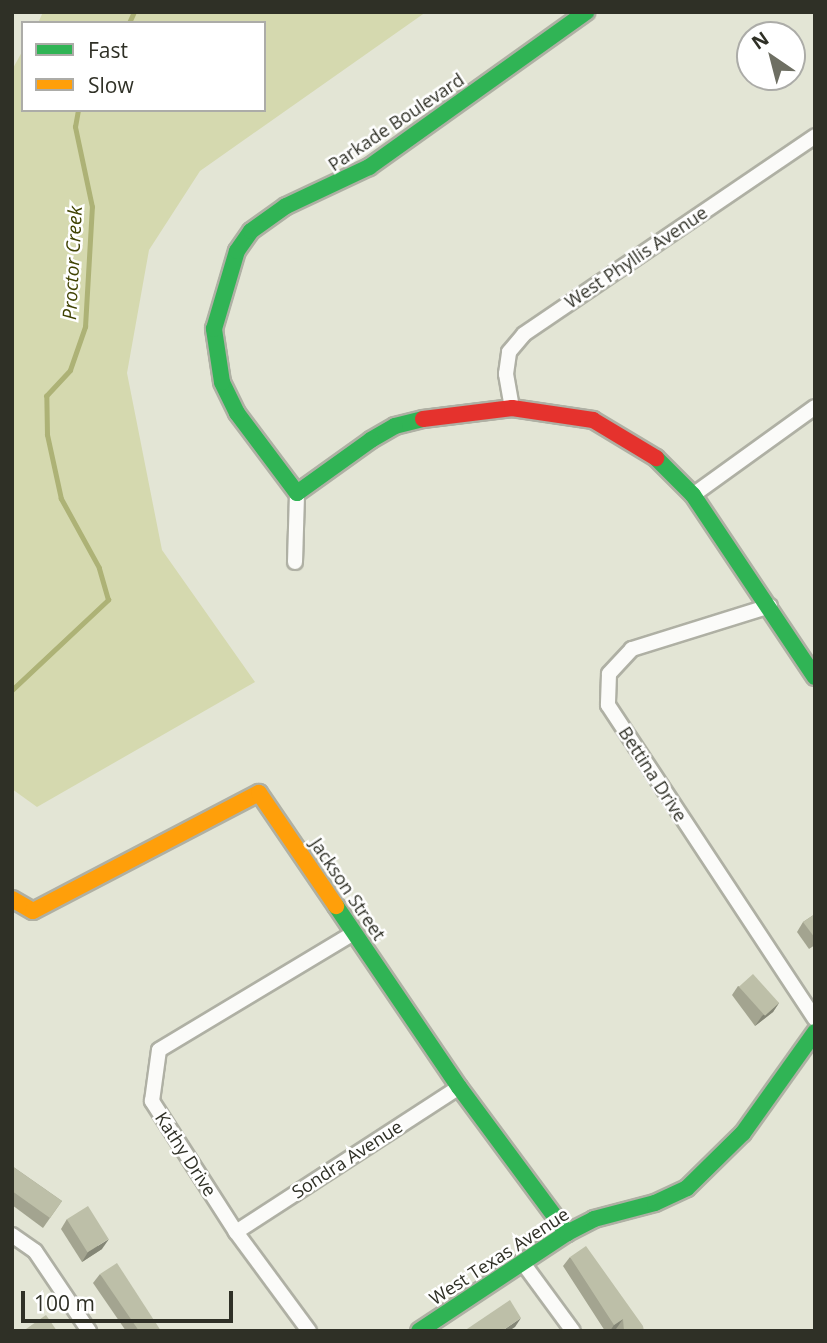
<!DOCTYPE html>
<style>
body{margin:0}
#map{position:relative;width:827px;height:1343px;overflow:hidden;background:#e3e5d5;font-family:"Open Sans",sans-serif}
div>[style]{position:absolute}
.green>*{inset:0;background:#d5d9af}
.stream>*{height:4.5px;margin:-2.25px;padding:0 2.25px;transform-origin:2.25px;border-radius:2.25px;background:#adb276}
.roads{filter:drop-shadow(2px 0 #afb0a4) drop-shadow(-2px 0 #afb0a4) drop-shadow(0 2px #afb0a4) drop-shadow(0 -2px #afb0a4)}
.street>*{height:14px;margin:-7px;padding:0 7px;transform-origin:7px;border-radius:7px;background:#fbfbf9}
.fast>*{height:16px;margin:-8px;padding:0 8px;transform-origin:8px;border-radius:8px;background:#30b455}
.slow>*{height:16px;margin:-8px;padding:0 8px;transform-origin:8px;border-radius:8px;background:#ff9f0a}
.jam>*{height:16px;margin:-8px;padding:0 8px;transform-origin:8px;border-radius:8px;background:#e5322d}
.wall>*{inset:0;background:#a3a490}
.shaded-wall>*{inset:0;background:#848676}
.building>*{inset:0;background:#bdbfa8;transform-origin:0 0}
span{translate:-50% -50%;white-space:nowrap;text-align:center;line-height:1.15;-webkit-text-stroke:5px #fff;paint-order:stroke}
.street-label{font-size:18px;color:#2f3026}
.water-label{font-size:19px;color:#404303;font-style:italic}
.frame{position:absolute;inset:0;border:14px solid #2f3026;pointer-events:none}
.legend{position:absolute;left:21px;top:21px;width:245px;height:91px;box-sizing:border-box;background:#fff;border:2px solid #acaca8;margin:0;padding:9px 12px;list-style:none;font-size:21px;color:#2f3026}
.legend li{display:flex;align-items:center;gap:14px;height:35px}
.legend b{width:35px;border:2px solid #acaca8}
.north{position:absolute;left:736px;top:21px;width:70px;height:70px;box-sizing:border-box;background:#fff;border:2px solid #acaca8;border-radius:50%;rotate:325deg;font-size:19px;font-weight:700;line-height:28px;text-align:center;color:#2f3026}
.north::after{content:'';display:block;margin:auto;width:24px;height:32px;background:#6e6f63;clip-path:polygon(50% 0,100% 100%,50% 72%,0 100%)}
.scale{position:absolute;left:21px;top:1291px;width:212px;height:32px;box-sizing:border-box;border:4px solid #2f3026;border-top:0;padding-left:9px;font-size:21px;line-height:24px;white-space:nowrap;color:#2f3026;-webkit-text-stroke:5px #fff;paint-order:stroke}
</style>
<div id="map">
<div class="green">
<div style="clip-path:polygon(43px 12px,426px 12px,200px 171px,149px 250px,127px 373px,162px 550px,255px 682px,37px 807px,12px 789px,12px 70px,23px 50px,23px 110px,264px 110px,264px 23px,38px 23px)"></div>
</div>
<div class="stream">
<div style="left:129px;top:23px;width:12px;rotate:-66deg"></div>
<div style="left:12px;top:690px;width:132px;rotate:-43.2deg"></div>
<div style="left:108px;top:600px;width:33px;rotate:-106deg"></div>
<div style="left:99px;top:568px;width:79px;rotate:-118.8deg"></div>
<div style="left:61px;top:499px;width:66px;rotate:-102.3deg"></div>
<div style="left:47px;top:435px;width:39px;rotate:-91deg"></div>
<div style="left:46px;top:396px;width:35px;rotate:-47deg"></div>
<div style="left:70px;top:370px;width:46px;rotate:-70.8deg"></div>
<div style="left:85px;top:327px;width:120px;rotate:-86.7deg"></div>
<div style="left:92px;top:207px;width:82px;rotate:-102deg"></div>
<div style="left:75px;top:127px;width:17px;rotate:-80deg"></div>
</div>
<div class="roads">
<div class="street">
<div style="left:512px;top:408px;width:35px;rotate:-100deg"></div>
<div style="left:506px;top:374px;width:22px;rotate:-82deg"></div>
<div style="left:509px;top:352px;width:23px;rotate:-50deg"></div>
<div style="left:524px;top:334px;width:352px;rotate:-34.2deg"></div>
<div style="left:693px;top:495px;width:150px;rotate:-35.8deg"></div>
<div style="left:295px;top:562px;width:69px;rotate:-88.3deg"></div>
<div style="left:770px;top:606px;width:145px;rotate:162.7deg"></div>
<div style="left:632px;top:649px;width:34px;rotate:133deg"></div>
<div style="left:609px;top:674px;width:31px;rotate:92deg"></div>
<div style="left:608px;top:705px;width:376px;rotate:56.6deg"></div>
<div style="left:236px;top:1232px;width:266px;rotate:-33deg"></div>
<div style="left:12px;top:1235px;width:28px;rotate:35deg"></div>
<div style="left:35px;top:1251px;width:97px;rotate:56deg"></div>
<div style="left:523px;top:1263px;width:84px;rotate:53.7deg"></div>
<div style="left:309px;top:1331px;width:123px;rotate:-126.4deg"></div>
<div style="left:236px;top:1232px;width:156px;rotate:-122.7deg"></div>
<div style="left:152px;top:1101px;width:51px;rotate:-82.2deg"></div>
<div style="left:159px;top:1050px;width:227px;rotate:-31deg"></div>
</div>
<div class="fast">
<div style="left:423px;top:419px;width:29px;rotate:166deg"></div>
<div style="left:395px;top:426px;width:28px;rotate:150deg"></div>
<div style="left:371px;top:440px;width:91px;rotate:144.4deg"></div>
<div style="left:297px;top:493px;width:100px;rotate:-126.9deg"></div>
<div style="left:237px;top:413px;width:34px;rotate:-116deg"></div>
<div style="left:222px;top:382px;width:54px;rotate:-98.6deg"></div>
<div style="left:214px;top:329px;width:81px;rotate:-73.6deg"></div>
<div style="left:237px;top:251px;width:24px;rotate:-55deg"></div>
<div style="left:251px;top:231px;width:43px;rotate:-35.5deg"></div>
<div style="left:286px;top:206px;width:92px;rotate:-25.2deg"></div>
<div style="left:369px;top:167px;width:267px;rotate:-35.5deg"></div>
<div style="left:656px;top:458px;width:52px;rotate:45deg"></div>
<div style="left:693px;top:495px;width:219px;rotate:56.2deg"></div>
<div style="left:336px;top:906px;width:219px;rotate:55.8deg"></div>
<div style="left:459px;top:1087px;width:182px;rotate:53.5deg"></div>
<div style="left:419px;top:1331px;width:178px;rotate:-33.5deg"></div>
<div style="left:567px;top:1233px;width:30px;rotate:-27deg"></div>
<div style="left:594px;top:1219px;width:63px;rotate:-14.7deg"></div>
<div style="left:655px;top:1203px;width:35px;rotate:-25deg"></div>
<div style="left:687px;top:1188px;width:78px;rotate:-44.5deg"></div>
<div style="left:743px;top:1133px;width:124px;rotate:-54.5deg"></div>
</div>
<div class="slow">
<div style="left:12px;top:899px;width:24px;rotate:30deg"></div>
<div style="left:33px;top:911px;width:255px;rotate:-27.6deg"></div>
<div style="left:259px;top:793px;width:137px;rotate:55.7deg"></div>
</div>
<div class="jam">
<div style="left:423px;top:419px;width:90px;rotate:-7deg"></div>
<div style="left:512px;top:408px;width:82px;rotate:8.4deg"></div>
<div style="left:593px;top:420px;width:74px;rotate:31.1deg"></div>
</div>
</div>
<div class="wall">
<div style="clip-path:polygon(815px 914px,815px 945px,809px 949px,797px 932px,803px 922px)"></div>
<div style="clip-path:polygon(738px 986px,779px 1003px,773px 1012px,755px 1026px,732px 995px)"></div>
<div style="clip-path:polygon(12px 1166px,62px 1201px,43px 1228px,12px 1205px)"></div>
<div style="clip-path:polygon(67px 1219px,102px 1249px,82px 1262px,61px 1229px)"></div>
<div style="clip-path:polygon(570px 1257px,644px 1331px,617px 1331px,616px 1329px,613px 1331px,605px 1331px,563px 1266px)"></div>
<div style="clip-path:polygon(100px 1274px,161px 1331px,126px 1331px,93px 1283px)"></div>
</div>
<div class="shaded-wall">
<div style="clip-path:polygon(779px 1003px,773px 1012px,755px 1026px,762px 1016px)"></div>
<div style="clip-path:polygon(109px 1239px,102px 1249px,82px 1262px,88px 1252px)"></div>
<div style="clip-path:polygon(521px 1318px,515px 1327px,509px 1331px,502px 1331px)"></div>
<div style="clip-path:polygon(623px 1319px,616px 1329px,613px 1331px,610px 1331px,614px 1325px)"></div>
</div>
<div class="building">
<div style="clip-path:polygon(815px 914px,815px 938px,803px 922px)"></div>
<div style="left:753px;top:974px;width:39px;height:19px;rotate:48deg"></div>
<div style="clip-path:polygon(12px 1166px,62px 1201px,50px 1218px,12px 1191px)"></div>
<div style="left:88px;top:1206px;width:39px;height:25px;rotate:58deg"></div>
<div style="clip-path:polygon(586px 1246px,643px 1326px,644px 1331px,624px 1331px,623px 1319px,614px 1325px,570px 1257px)"></div>
<div style="clip-path:polygon(117px 1263px,161px 1331px,139px 1331px,100px 1274px)"></div>
<div style="clip-path:polygon(510px 1300px,521px 1318px,502px 1331px,464px 1331px)"></div>
<div style="clip-path:polygon(46px 1315px,57px 1331px,28px 1331px,26px 1329px)"></div>
</div>
<div class="street-label">
<span style="left:396px;top:122px;rotate:-34deg">Parkade Boulevard</span>
<span style="left:636px;top:257px;rotate:-34deg">West Phyllis Avenue</span>
<span style="left:653px;top:774px;rotate:57deg">Bettina Drive</span>
<span style="left:348px;top:889px;rotate:56deg">Jackson Street</span>
<span style="left:186px;top:1154px;rotate:57deg">Kathy Drive</span>
<span style="left:347px;top:1159px;rotate:-33deg">Sondra Avenue</span>
<span style="left:499px;top:1256px;rotate:-33deg">West Texas Avenue</span>
</div>
<div class="water-label">
<span style="left:73px;top:263px;rotate:-87deg">Proctor Creek</span>
</div>
<div class="frame"></div>
<ul class="legend">
<li><b style="height:9px;background:#30b455"></b>Fast</li>
<li><b style="height:9px;background:#ff9f0a"></b>Slow</li>
</ul>
<div class="north">N</div>
<div class="scale">100 m</div>
</div>
